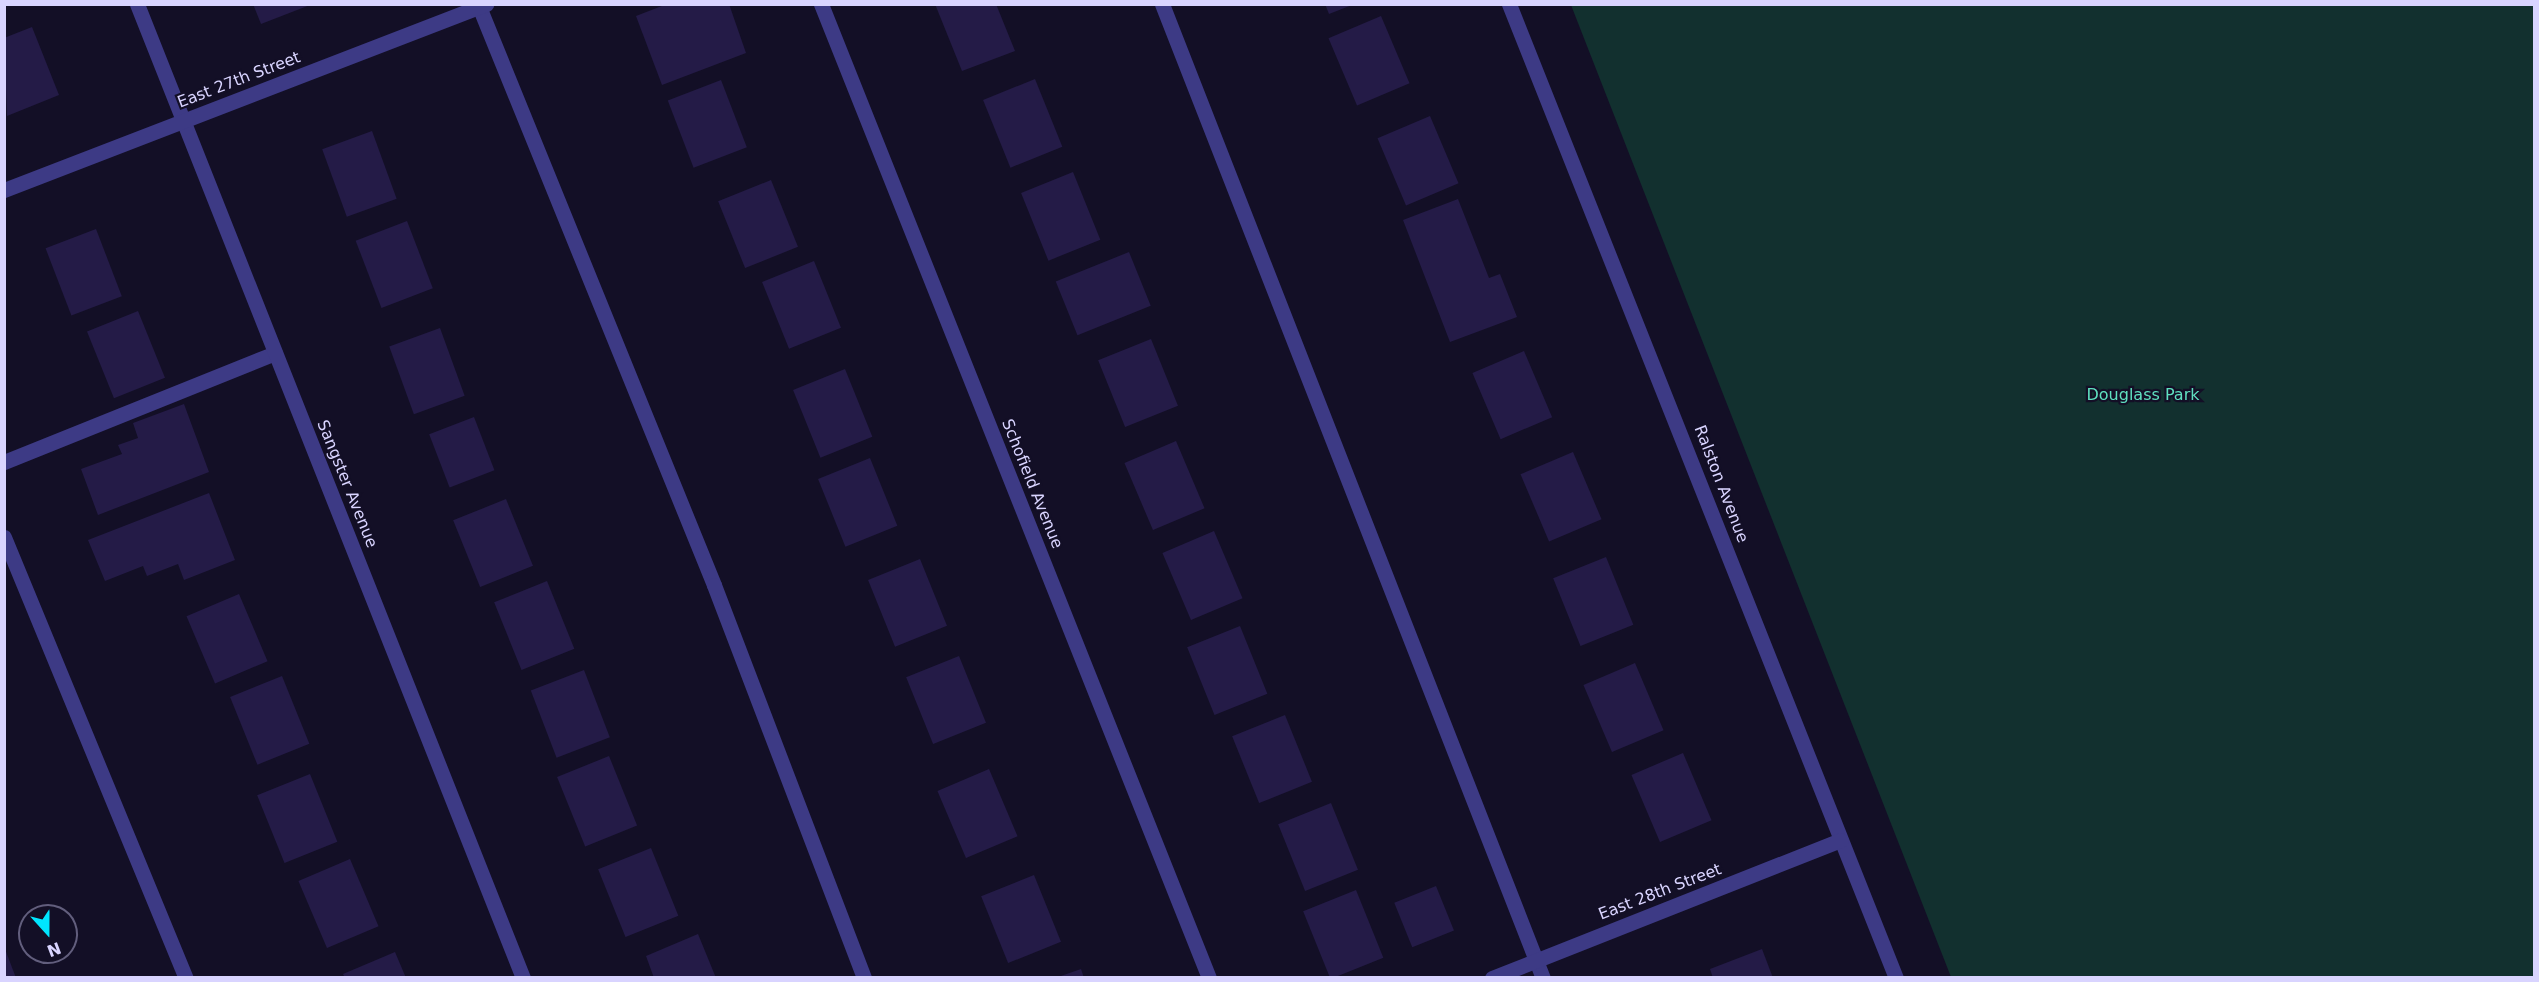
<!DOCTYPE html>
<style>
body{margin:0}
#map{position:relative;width:2539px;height:982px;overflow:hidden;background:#130f26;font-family:"DejaVu Sans",sans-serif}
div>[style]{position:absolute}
.green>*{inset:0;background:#12302f}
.building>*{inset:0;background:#241b47;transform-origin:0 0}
.service>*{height:15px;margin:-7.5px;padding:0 7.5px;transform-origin:7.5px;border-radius:7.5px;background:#3d3a85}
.minor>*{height:15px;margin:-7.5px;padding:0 7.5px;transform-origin:7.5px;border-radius:7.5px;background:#3d3a85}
span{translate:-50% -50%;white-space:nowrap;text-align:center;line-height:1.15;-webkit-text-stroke:4.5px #130f26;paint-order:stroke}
.street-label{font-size:16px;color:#d9d4ff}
.park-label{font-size:16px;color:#5fe0c0}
.frame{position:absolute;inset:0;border:6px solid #d9d4ff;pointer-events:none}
.north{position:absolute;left:18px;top:904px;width:60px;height:60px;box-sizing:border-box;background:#130f26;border:2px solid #625e7d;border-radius:50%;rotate:159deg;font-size:16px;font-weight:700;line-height:24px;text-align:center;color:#d9d4ff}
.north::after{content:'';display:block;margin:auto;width:21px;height:27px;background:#00e5ff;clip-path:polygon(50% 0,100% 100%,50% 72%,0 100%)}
</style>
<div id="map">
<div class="green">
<div style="clip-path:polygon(1571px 5px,2534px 5px,2534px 977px,1951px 977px)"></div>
</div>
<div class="building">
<div style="clip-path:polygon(253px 4px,310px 4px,310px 5px,261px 24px)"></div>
<div style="clip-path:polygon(667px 4px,729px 4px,746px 53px,662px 85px,636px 16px)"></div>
<div style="clip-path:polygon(935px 4px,996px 4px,1015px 51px,962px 71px)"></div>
<div style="clip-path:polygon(1325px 4px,1352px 4px,1352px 5px,1329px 14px)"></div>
<div style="left:1381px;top:16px;width:73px;height:57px;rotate:67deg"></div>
<div style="clip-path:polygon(32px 27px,59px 95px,7px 116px,4px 38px)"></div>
<div style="left:1035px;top:79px;width:73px;height:56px;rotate:68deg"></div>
<div style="left:721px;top:80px;width:72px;height:57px;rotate:69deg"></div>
<div style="left:1430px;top:116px;width:73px;height:57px;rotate:67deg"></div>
<div style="left:372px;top:131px;width:72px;height:53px;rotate:70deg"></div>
<div style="left:1073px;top:172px;width:73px;height:56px;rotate:68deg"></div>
<div style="left:771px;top:180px;width:72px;height:57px;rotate:68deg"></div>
<div style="clip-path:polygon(1458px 199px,1489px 278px,1500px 274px,1517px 317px,1450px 342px,1403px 220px)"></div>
<div style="left:407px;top:221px;width:72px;height:55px;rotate:69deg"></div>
<div style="left:96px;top:229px;width:72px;height:54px;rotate:69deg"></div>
<div style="left:1129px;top:252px;width:58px;height:79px;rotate:68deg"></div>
<div style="left:814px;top:261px;width:72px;height:56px;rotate:68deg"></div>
<div style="left:138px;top:311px;width:72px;height:55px;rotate:68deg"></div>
<div style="left:440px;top:328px;width:72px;height:54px;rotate:70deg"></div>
<div style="left:1151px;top:339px;width:72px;height:57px;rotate:68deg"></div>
<div style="left:1524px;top:351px;width:72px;height:56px;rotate:67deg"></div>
<div style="left:845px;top:369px;width:73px;height:56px;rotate:68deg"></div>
<div style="clip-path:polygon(184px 404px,209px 472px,98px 515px,81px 469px,122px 454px,118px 445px,138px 438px,133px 423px)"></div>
<div style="left:474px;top:417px;width:57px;height:48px;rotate:69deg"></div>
<div style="left:1176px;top:441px;width:73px;height:56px;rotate:67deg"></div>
<div style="left:1573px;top:452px;width:73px;height:57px;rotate:67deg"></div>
<div style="left:870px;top:458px;width:73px;height:56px;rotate:68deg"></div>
<div style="clip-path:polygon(209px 493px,235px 560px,184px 580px,178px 564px,147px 576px,143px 566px,105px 581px,88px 540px)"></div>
<div style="left:506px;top:499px;width:72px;height:57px;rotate:68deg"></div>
<div style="left:1214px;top:531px;width:73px;height:56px;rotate:67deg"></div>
<div style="left:1606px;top:557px;width:73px;height:57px;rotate:68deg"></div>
<div style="left:920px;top:559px;width:72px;height:56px;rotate:68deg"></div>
<div style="left:547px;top:581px;width:73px;height:57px;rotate:68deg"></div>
<div style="left:239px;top:594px;width:73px;height:57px;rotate:67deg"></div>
<div style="left:1240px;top:626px;width:73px;height:57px;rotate:68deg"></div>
<div style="left:959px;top:656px;width:72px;height:57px;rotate:68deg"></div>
<div style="left:1635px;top:663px;width:73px;height:56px;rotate:67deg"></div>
<div style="left:584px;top:670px;width:72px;height:57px;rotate:69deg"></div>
<div style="left:282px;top:676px;width:73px;height:56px;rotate:68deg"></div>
<div style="left:1285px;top:715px;width:72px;height:57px;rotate:68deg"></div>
<div style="left:1683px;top:753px;width:73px;height:56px;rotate:67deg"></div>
<div style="left:609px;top:756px;width:75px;height:56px;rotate:68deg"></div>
<div style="left:989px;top:769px;width:73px;height:56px;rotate:67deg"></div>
<div style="left:310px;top:774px;width:73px;height:57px;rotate:68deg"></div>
<div style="left:1331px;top:803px;width:72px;height:57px;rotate:68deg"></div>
<div style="left:651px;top:848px;width:73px;height:57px;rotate:68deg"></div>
<div style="left:350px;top:859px;width:73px;height:56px;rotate:67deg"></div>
<div style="left:1034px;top:875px;width:72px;height:57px;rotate:68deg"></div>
<div style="left:1436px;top:886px;width:48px;height:45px;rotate:68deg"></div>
<div style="left:1356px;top:890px;width:73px;height:57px;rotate:68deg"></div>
<div style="clip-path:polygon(698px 934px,716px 978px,654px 978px,646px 956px)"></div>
<div style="clip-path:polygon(4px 949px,5px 949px,16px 978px,4px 978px)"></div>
<div style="clip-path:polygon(1762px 949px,1773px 978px,1713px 978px,1710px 969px)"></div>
<div style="clip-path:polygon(395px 952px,406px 978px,345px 978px,343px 974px)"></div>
<div style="clip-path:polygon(1081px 969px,1084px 978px,1058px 978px,1058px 977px)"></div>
</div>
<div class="service">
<div style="left:478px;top:4px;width:627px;rotate:67.89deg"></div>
<div style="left:714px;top:585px;width:421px;rotate:69.1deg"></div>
<div style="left:1162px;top:4px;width:1046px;rotate:68.64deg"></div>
<div style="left:4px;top:462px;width:292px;rotate:-21.9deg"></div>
<div style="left:4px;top:537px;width:477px;rotate:67.6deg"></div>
</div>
<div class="minor">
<div style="left:137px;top:4px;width:1048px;rotate:68.38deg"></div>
<div style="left:821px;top:4px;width:1048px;rotate:68.28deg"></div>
<div style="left:1509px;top:4px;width:1048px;rotate:68.33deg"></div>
<div style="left:4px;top:190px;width:517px;rotate:-21.1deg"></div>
<div style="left:1492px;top:978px;width:375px;rotate:-21.6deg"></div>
</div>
<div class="street-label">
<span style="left:239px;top:80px;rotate:-21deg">East 27th Street</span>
<span style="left:347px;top:484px;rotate:68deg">Sangster Avenue</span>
<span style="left:1032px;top:484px;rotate:68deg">Schofield Avenue</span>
<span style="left:1721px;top:484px;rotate:69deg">Ralston Avenue</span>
<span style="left:1660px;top:892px;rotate:-21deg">East 28th Street</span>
</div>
<div class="park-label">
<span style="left:2143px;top:395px">Douglass Park</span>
</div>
<div class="frame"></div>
<div class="north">N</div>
</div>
